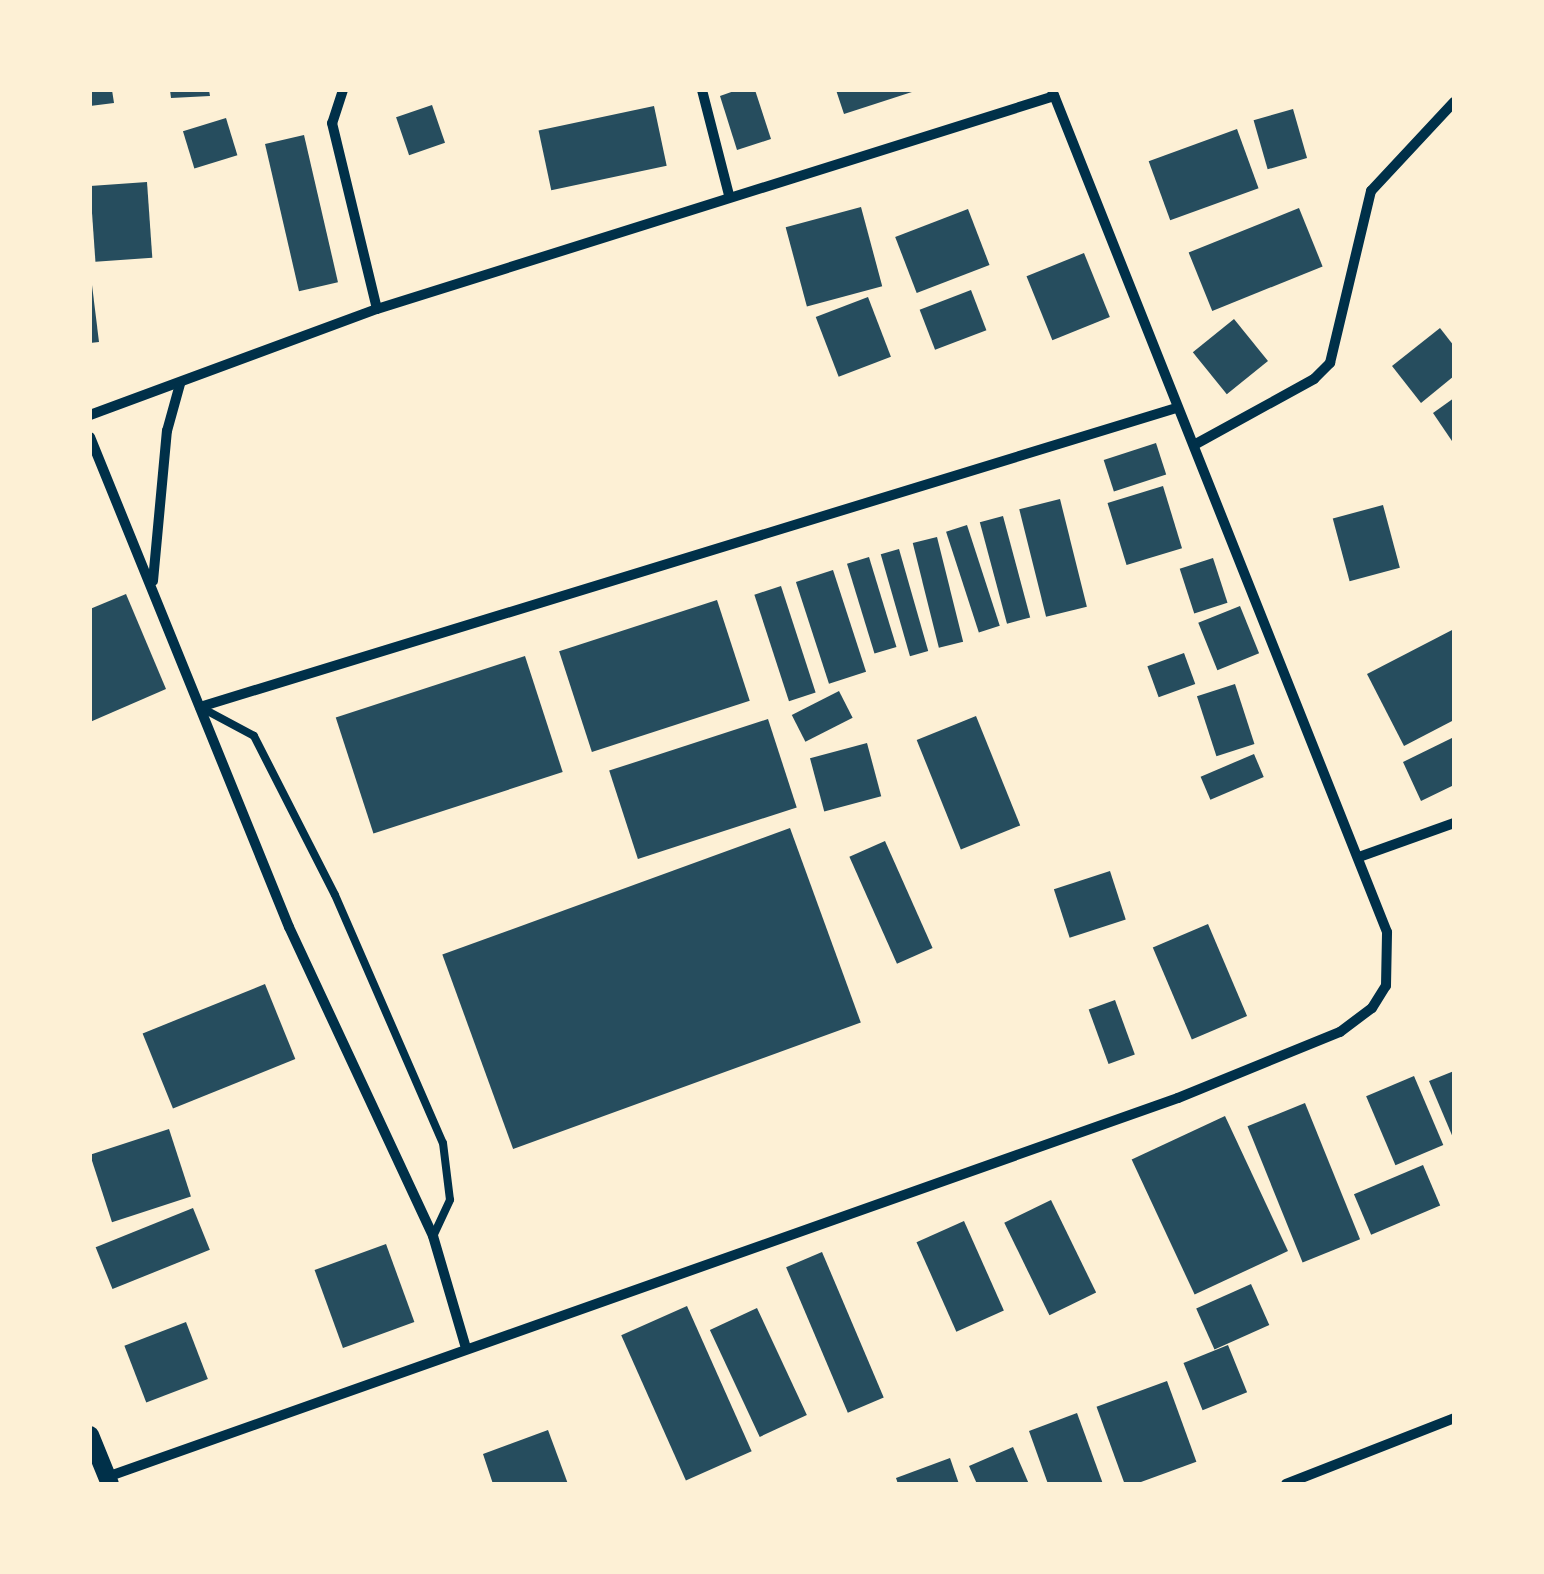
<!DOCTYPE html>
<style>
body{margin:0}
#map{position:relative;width:1544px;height:1574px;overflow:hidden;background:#fdf0d5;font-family:"Nunito Sans",sans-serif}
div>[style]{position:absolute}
.building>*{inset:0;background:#264d5e;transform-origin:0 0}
.service>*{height:8px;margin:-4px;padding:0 4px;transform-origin:4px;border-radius:4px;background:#003049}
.minor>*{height:10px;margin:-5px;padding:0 5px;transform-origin:5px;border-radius:5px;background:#003049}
.tertiary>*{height:18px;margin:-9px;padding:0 9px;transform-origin:9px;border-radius:9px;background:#003049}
span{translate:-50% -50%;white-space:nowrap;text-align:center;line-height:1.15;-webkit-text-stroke:8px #fdf0d5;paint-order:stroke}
.frame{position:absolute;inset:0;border:92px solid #fdf0d5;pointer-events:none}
</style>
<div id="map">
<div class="building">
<div style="clip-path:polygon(90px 90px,112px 90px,114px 103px,90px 106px)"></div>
<div style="clip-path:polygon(170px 90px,209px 90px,210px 96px,171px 98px)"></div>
<div style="clip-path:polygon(737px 90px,755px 90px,771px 139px,737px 150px,720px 96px)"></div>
<div style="clip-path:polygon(836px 90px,915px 90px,915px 91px,844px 114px)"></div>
<div style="left:432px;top:105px;width:40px;height:38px;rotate:71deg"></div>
<div style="left:654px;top:106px;width:61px;height:118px;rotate:78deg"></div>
<div style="left:1293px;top:109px;width:51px;height:41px;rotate:74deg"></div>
<div style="left:226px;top:118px;width:39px;height:45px;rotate:73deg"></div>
<div style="left:1237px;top:129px;width:63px;height:94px;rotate:70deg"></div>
<div style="left:304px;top:135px;width:151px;height:40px;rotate:77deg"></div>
<div style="left:147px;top:182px;width:76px;height:57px;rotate:86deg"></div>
<div style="left:861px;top:207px;width:82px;height:78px;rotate:75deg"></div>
<div style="left:1299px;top:208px;width:63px;height:119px;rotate:68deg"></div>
<div style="left:968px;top:209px;width:60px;height:78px;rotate:69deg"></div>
<div style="left:1084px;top:253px;width:69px;height:62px;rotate:68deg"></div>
<div style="clip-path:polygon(92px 285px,99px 342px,90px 343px,90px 286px)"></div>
<div style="left:971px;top:290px;width:43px;height:55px;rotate:69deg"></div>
<div style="left:868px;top:297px;width:64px;height:56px;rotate:69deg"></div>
<div style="left:1234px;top:319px;width:54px;height:53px;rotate:51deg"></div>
<div style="clip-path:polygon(1440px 328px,1454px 346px,1454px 376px,1421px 403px,1392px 366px)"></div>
<div style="clip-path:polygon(1454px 398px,1454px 444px,1433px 413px)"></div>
<div style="left:1156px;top:443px;width:33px;height:55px;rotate:72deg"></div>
<div style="left:1163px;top:486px;width:65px;height:58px;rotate:73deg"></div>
<div style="left:1060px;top:499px;width:111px;height:42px;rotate:76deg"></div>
<div style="left:1383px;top:505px;width:65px;height:52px;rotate:75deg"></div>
<div style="left:1003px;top:516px;width:105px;height:24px;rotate:75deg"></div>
<div style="left:967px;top:525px;width:106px;height:22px;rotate:72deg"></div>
<div style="left:937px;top:537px;width:108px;height:25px;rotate:76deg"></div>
<div style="left:899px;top:549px;width:106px;height:19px;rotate:74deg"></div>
<div style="left:869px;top:557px;width:94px;height:23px;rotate:73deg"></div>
<div style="left:1213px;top:558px;width:47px;height:35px;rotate:72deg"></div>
<div style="left:833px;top:570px;width:107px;height:39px;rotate:72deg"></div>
<div style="left:781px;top:586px;width:112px;height:28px;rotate:72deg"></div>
<div style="clip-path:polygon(126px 594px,166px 689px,90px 722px,90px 609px)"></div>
<div style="left:717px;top:600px;width:106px;height:166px;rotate:72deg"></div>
<div style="left:1240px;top:606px;width:51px;height:45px;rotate:68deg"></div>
<div style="clip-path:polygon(1454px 629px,1454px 720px,1404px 746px,1367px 674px)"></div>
<div style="left:1184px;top:653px;width:33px;height:39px;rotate:70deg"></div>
<div style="left:525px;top:656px;width:122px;height:199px;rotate:72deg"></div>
<div style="left:1235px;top:684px;width:63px;height:40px;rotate:72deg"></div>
<div style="left:839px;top:691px;width:30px;height:53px;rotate:63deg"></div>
<div style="left:976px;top:716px;width:118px;height:64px;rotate:68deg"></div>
<div style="left:768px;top:719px;width:93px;height:167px;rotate:72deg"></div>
<div style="clip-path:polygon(1454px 737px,1454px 785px,1421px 801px,1403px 762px)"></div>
<div style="left:867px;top:743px;width:55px;height:59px;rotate:75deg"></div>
<div style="left:1254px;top:754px;width:25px;height:58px;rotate:67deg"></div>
<div style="left:790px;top:828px;width:207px;height:370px;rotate:70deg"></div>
<div style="left:885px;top:841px;width:117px;height:39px;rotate:66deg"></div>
<div style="left:1110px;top:871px;width:51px;height:59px;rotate:72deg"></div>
<div style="left:1208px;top:924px;width:100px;height:60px;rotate:67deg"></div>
<div style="left:265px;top:984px;width:81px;height:132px;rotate:68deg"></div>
<div style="left:1115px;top:1000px;width:58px;height:28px;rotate:70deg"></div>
<div style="clip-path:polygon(1454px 1071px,1454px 1140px,1429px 1081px)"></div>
<div style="left:1414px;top:1076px;width:75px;height:52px;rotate:67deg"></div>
<div style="left:1305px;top:1103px;width:147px;height:62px;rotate:68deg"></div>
<div style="left:1225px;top:1116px;width:149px;height:103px;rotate:65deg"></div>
<div style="left:169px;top:1129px;width:71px;height:83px;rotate:72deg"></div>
<div style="left:1423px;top:1165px;width:44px;height:75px;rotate:67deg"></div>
<div style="left:1051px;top:1200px;width:103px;height:52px;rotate:64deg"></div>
<div style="left:193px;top:1208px;width:45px;height:105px;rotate:68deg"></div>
<div style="left:964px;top:1221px;width:98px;height:52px;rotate:66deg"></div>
<div style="left:386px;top:1244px;width:83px;height:76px;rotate:70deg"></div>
<div style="left:822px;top:1252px;width:158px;height:39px;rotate:67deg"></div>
<div style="left:1251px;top:1284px;width:45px;height:60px;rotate:66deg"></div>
<div style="left:687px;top:1306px;width:159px;height:72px;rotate:66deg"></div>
<div style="left:757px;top:1308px;width:118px;height:52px;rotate:65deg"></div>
<div style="left:186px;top:1322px;width:61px;height:66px;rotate:69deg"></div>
<div style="left:1228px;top:1345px;width:51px;height:48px;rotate:68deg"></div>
<div style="left:1167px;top:1381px;width:86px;height:75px;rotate:70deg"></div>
<div style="clip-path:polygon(1077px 1413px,1103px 1484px,1048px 1484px,1029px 1431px)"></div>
<div style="clip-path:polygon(548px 1430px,568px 1484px,493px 1484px,483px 1454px)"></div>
<div style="clip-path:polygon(1013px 1447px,1029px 1484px,977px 1484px,969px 1466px)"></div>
<div style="clip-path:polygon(950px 1458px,959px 1484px,898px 1484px,896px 1478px)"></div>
</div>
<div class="service">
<div style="left:200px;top:707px;width:61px;rotate:28.2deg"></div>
<div style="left:254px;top:736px;width:178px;rotate:63deg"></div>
<div style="left:335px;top:895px;width:270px;rotate:66.5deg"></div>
<div style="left:443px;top:1143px;width:57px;rotate:83deg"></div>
<div style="left:450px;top:1200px;width:40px;rotate:115deg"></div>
</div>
<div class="minor">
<div style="left:343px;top:90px;width:35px;rotate:108deg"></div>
<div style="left:332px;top:123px;width:191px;rotate:76.4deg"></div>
<div style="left:702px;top:90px;width:108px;rotate:75.6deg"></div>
<div style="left:90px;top:415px;width:306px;rotate:-20.3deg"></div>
<div style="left:377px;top:309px;width:710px;rotate:-17.46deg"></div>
<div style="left:90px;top:437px;width:529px;rotate:67.9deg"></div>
<div style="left:289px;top:927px;width:341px;rotate:65deg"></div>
<div style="left:433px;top:1236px;width:117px;rotate:73.6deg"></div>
<div style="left:1194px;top:445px;width:137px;rotate:-28.8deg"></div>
<div style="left:1314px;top:379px;width:23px;rotate:-45deg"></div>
<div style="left:1330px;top:363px;width:177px;rotate:-76.6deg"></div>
<div style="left:1371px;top:191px;width:122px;rotate:-47deg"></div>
<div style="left:153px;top:581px;width:151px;rotate:-84.7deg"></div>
<div style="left:167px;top:431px;width:49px;rotate:-74.5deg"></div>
<div style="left:200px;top:707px;width:1021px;rotate:-17.03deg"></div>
<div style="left:1359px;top:857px;width:101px;rotate:-19.7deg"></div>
<div style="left:107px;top:1477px;width:1136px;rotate:-19.49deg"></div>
<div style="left:1178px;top:1098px;width:175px;rotate:-22.2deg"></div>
<div style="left:1340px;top:1032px;width:40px;rotate:-37deg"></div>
<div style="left:1372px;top:1008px;width:26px;rotate:-58deg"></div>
<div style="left:1386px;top:986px;width:54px;rotate:-88.9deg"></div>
<div style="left:1387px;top:932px;width:906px;rotate:-111.7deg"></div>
<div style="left:1286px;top:1484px;width:180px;rotate:-21.4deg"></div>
</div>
<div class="tertiary">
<div style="left:90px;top:1435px;width:53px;rotate:67.8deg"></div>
</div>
<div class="frame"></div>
</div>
